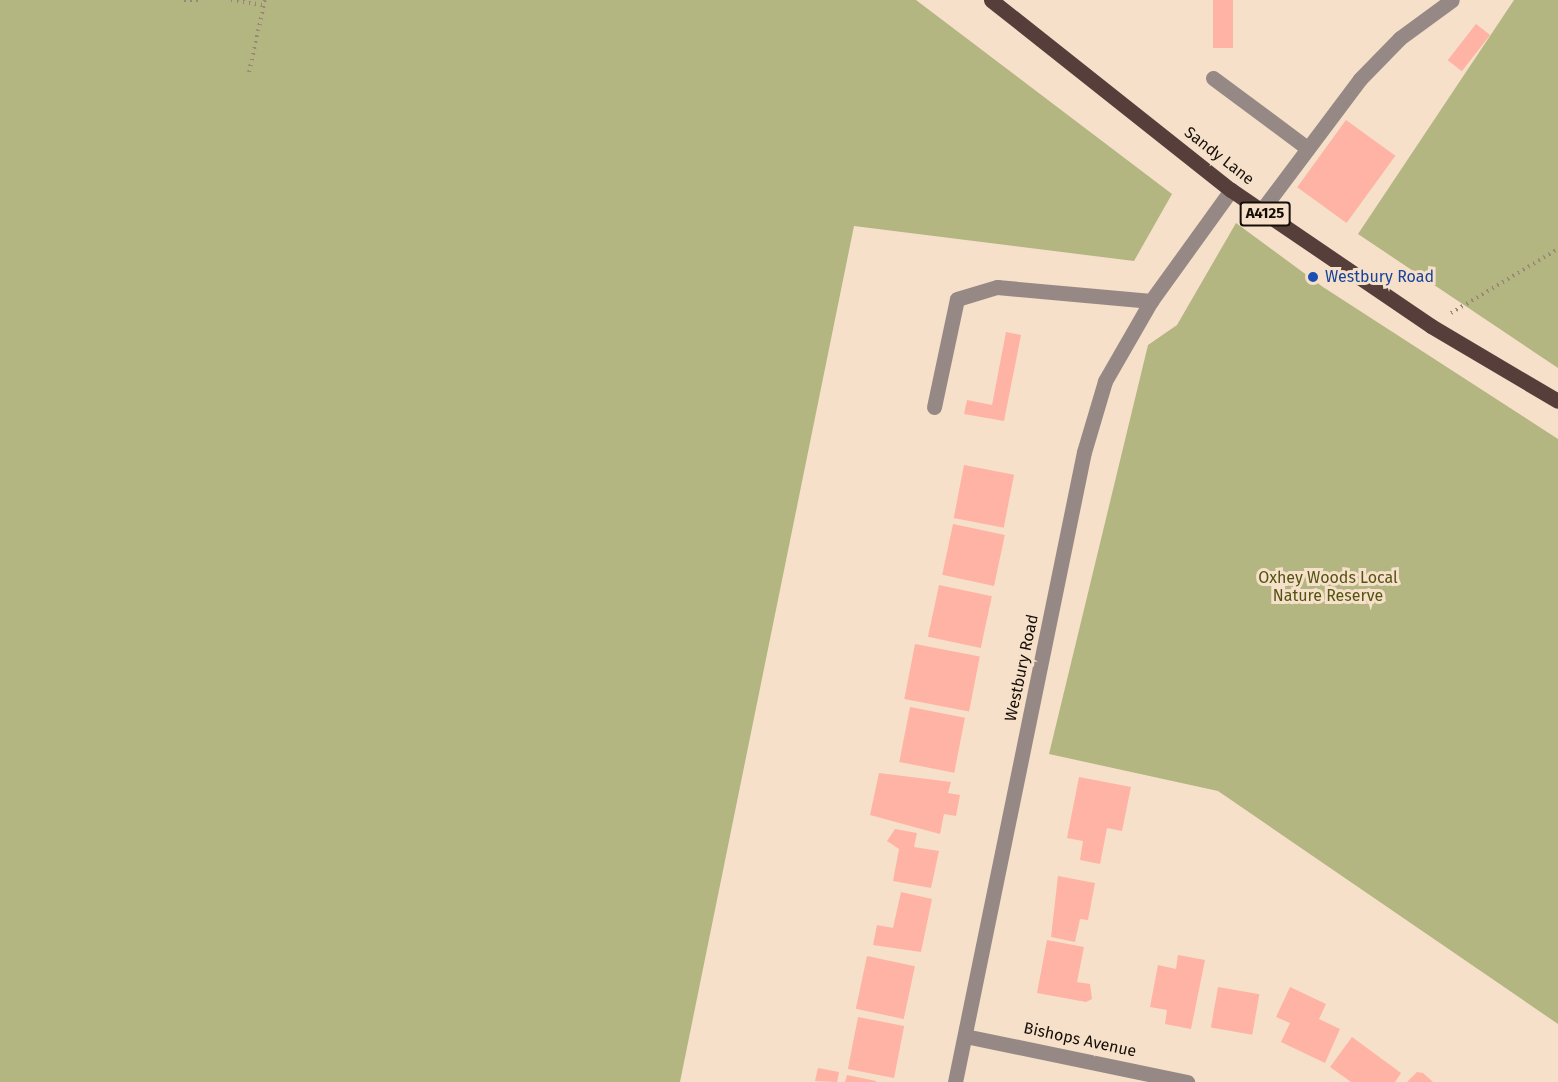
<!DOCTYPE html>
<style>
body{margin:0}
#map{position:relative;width:1558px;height:1082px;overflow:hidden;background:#f6e0ca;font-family:"Fira Sans",sans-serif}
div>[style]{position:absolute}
.green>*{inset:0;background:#b3b681}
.building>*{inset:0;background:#feb3a4;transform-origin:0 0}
.path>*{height:4px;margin-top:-2px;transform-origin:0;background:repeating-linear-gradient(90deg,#978777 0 1.5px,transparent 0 6px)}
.service>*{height:15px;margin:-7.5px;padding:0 7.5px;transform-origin:7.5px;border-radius:7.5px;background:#968985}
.minor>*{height:15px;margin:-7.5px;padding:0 7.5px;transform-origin:7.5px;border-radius:7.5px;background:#968985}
.primary>*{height:15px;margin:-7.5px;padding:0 7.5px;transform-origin:7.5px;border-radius:7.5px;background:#563f3a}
.dots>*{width:16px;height:16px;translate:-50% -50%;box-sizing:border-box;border:3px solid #f6e0ca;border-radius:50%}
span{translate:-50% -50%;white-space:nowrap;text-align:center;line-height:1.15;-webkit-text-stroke:6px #f6e0ca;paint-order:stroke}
.shield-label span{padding:2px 4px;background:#f6e0ca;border:2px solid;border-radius:4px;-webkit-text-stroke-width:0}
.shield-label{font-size:15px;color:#150e06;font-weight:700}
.street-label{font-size:16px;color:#150e06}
.transit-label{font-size:16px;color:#164399}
.left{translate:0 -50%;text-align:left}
.park-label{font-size:16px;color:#525411}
</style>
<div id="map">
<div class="green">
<div style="clip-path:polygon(0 0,916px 0,1172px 194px,1134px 261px,854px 226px,680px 1082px,0 1082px)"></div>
<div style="clip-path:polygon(1514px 0,1558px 0,1558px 368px,1358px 234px)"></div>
<div style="clip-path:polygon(1236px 223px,1323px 287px,1558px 439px,1558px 1024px,1218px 791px,1049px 754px,1148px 345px,1177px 325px)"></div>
</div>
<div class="building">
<div style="left:1213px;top:0;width:20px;height:48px"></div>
<div style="left:1476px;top:24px;width:18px;height:46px;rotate:38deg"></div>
<div style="left:1346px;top:120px;width:61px;height:83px;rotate:36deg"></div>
<div style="clip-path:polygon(1006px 332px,1021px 335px,1004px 421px,964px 414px,967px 400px,992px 405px)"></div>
<div style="left:964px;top:465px;width:51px;height:54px;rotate:11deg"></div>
<div style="left:953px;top:524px;width:53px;height:52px;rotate:12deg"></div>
<div style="left:939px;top:585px;width:54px;height:53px;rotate:12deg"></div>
<div style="left:915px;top:644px;width:66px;height:56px;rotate:11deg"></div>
<div style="left:910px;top:707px;width:56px;height:56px;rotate:11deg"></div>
<div style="clip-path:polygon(879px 773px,951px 782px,948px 793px,960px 795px,956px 816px,944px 814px,940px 834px,870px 815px)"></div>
<div style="clip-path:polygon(1079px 777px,1131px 787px,1122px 831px,1107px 828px,1100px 864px,1080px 860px,1083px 841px,1067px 838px)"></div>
<div style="clip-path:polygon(895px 829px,917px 833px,914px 847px,939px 851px,931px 888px,893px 881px,899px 849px,887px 841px)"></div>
<div style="clip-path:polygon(1058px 876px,1095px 883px,1088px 920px,1080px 919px,1075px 942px,1051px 937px)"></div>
<div style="clip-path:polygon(901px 892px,932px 899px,921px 952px,873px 945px,877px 925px,893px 928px)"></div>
<div style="clip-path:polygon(1047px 940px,1084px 947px,1077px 982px,1090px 984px,1092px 999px,1086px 1002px,1037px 993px)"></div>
<div style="clip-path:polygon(1178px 955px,1205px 960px,1191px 1029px,1165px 1024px,1167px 1010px,1150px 1007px,1158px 965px,1176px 969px)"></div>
<div style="left:867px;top:956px;width:49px;height:54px;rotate:12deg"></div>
<div style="left:1218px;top:987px;width:42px;height:41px;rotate:10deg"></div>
<div style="clip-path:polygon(1290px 987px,1326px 1004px,1319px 1019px,1340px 1029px,1325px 1063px,1281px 1042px,1290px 1023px,1276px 1017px)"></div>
<div style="left:858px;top:1017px;width:47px;height:53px;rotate:11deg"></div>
<div style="clip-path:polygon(1352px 1037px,1401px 1073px,1395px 1082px,1351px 1082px,1330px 1067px)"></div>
<div style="clip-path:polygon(818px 1068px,839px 1072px,837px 1082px,815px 1081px)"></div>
<div style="clip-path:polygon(1417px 1072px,1423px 1073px,1433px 1082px,1407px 1082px)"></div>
<div style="clip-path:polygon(847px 1075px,876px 1081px,876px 1082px,845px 1082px)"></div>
</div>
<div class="path">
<div style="left:184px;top:0;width:17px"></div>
<div style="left:231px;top:0;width:32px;rotate:9deg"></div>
<div style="left:249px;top:72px;width:74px;rotate:-77.5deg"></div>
<div style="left:1451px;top:313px;width:125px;rotate:-30.9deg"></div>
</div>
<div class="service">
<div style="left:1213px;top:78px;width:116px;rotate:36.6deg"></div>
<div style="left:1261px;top:211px;width:165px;rotate:-53.1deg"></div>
<div style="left:1360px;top:79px;width:57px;rotate:-45.7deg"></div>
<div style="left:1400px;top:38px;width:64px;rotate:-36.2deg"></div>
<div style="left:934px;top:407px;width:110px;rotate:-78deg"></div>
<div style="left:957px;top:299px;width:42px;rotate:-16.7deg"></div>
<div style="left:997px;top:287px;width:155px;rotate:5.2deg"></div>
</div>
<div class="minor">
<div style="left:965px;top:1036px;width:227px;rotate:11.7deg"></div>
<div style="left:955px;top:1082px;width:643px;rotate:-78.43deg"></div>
<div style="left:1084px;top:452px;width:74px;rotate:-73.5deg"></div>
<div style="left:1105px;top:381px;width:92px;rotate:-60.1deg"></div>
<div style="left:1151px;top:301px;width:137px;rotate:-54.2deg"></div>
</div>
<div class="primary">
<div style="left:991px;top:0;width:306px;rotate:38.4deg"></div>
<div style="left:1231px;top:190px;width:242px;rotate:34.2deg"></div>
<div style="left:1431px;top:326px;width:147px;rotate:30.6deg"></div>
</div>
<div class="dots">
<div style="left:1313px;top:277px;background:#1a4fb4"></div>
</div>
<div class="shield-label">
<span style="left:1265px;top:214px">A4125</span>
</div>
<div class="street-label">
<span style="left:1219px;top:156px;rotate:38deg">Sandy Lane</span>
<span style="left:1022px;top:668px;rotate:-78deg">Westbury Road</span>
<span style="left:1080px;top:1040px;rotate:12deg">Bishops Avenue</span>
</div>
<div class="transit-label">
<span class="left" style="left:1325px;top:277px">Westbury Road</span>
</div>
<div class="park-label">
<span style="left:1328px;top:587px">Oxhey Woods Local<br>Nature Reserve</span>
</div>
</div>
